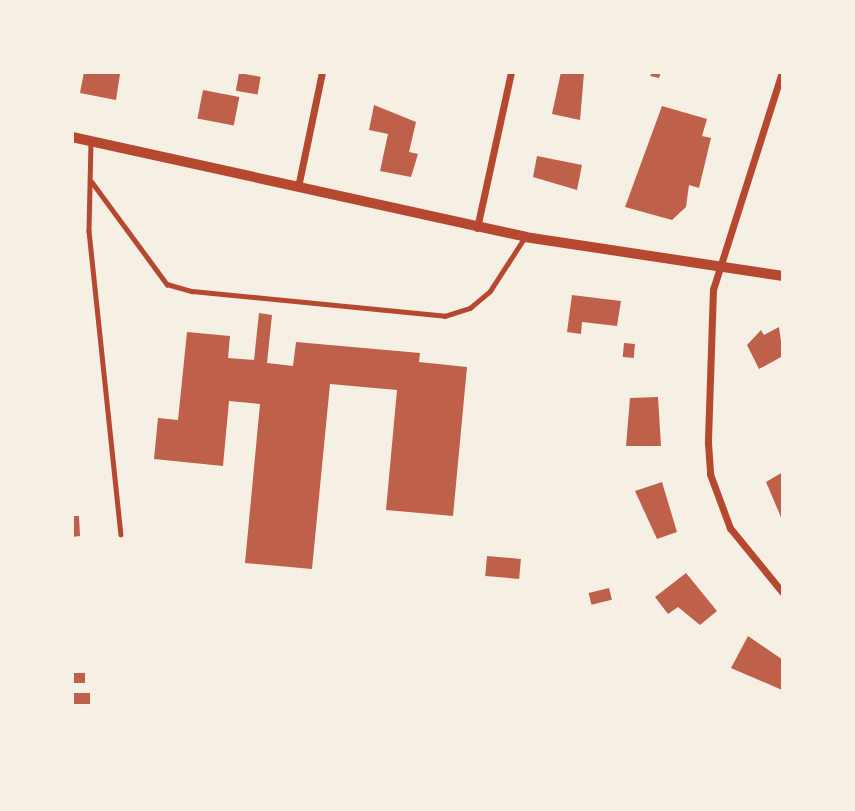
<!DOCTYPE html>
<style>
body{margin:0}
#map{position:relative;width:855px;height:811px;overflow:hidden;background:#f6efe4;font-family:Jost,sans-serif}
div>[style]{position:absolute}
.building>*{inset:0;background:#bf614a;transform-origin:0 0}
.service>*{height:4.5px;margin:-2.25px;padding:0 2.25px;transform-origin:2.25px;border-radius:2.25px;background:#b5482f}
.minor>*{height:7px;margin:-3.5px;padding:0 3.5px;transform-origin:3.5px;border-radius:3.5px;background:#b5482f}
.tertiary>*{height:10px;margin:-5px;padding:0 5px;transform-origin:5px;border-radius:5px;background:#b5482f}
span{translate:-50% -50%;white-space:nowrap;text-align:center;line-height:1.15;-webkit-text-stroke:5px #f6efe4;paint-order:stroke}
.frame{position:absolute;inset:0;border:74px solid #f6efe4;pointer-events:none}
</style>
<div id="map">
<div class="building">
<div style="clip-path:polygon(84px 72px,120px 74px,116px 100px,80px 93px)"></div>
<div style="clip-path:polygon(561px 72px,584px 73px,580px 120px,552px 114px)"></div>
<div style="clip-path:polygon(652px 72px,661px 72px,659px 78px,650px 76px)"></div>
<div style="left:239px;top:73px;width:22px;height:18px;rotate:10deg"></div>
<div style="left:203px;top:90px;width:37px;height:29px;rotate:11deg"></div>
<div style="clip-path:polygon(374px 105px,416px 122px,409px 152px,418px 154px,411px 177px,380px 171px,388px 134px,369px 130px)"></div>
<div style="clip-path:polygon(662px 106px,707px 119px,702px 136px,711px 138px,699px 188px,689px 185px,686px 207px,672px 220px,625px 207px)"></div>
<div style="clip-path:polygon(537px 156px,582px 165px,577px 190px,533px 177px)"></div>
<div style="clip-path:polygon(572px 295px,621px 301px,617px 326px,582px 322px,581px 334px,567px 332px)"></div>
<div style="clip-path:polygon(259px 313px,272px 315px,267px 363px,293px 366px,296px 342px,420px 353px,419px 362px,467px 367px,453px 516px,386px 510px,397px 390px,330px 384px,312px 569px,245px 563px,260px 404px,229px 401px,223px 466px,154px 459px,158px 418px,178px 420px,187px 332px,230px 336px,228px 358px,254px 360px)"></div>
<div style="clip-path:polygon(779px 327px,783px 356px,759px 369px,747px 345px,761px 330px,764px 335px)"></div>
<div style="left:624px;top:343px;width:11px;height:14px;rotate:5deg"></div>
<div style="clip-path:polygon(658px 397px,661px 446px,626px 446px,630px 398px)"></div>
<div style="clip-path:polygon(783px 472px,783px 522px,766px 482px)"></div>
<div style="clip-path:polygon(662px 482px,677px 532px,657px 539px,635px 491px)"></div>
<div style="clip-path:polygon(72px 516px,79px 516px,80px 536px,72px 537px)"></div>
<div style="left:487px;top:556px;width:34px;height:20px;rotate:5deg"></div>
<div style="clip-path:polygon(686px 573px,717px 611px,700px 625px,678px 607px,668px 614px,655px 597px)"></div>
<div style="left:609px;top:588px;width:12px;height:21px;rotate:76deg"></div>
<div style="clip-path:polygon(748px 636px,783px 660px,782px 690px,731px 668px)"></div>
<div style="left:72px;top:673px;width:13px;height:10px"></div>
<div style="left:90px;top:693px;width:11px;height:16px;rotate:90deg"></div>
</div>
<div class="service">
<div style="left:91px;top:142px;width:89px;rotate:91.3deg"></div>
<div style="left:89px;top:231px;width:305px;rotate:84deg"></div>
<div style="left:92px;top:182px;width:127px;rotate:53.7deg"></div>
<div style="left:167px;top:284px;width:26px;rotate:16deg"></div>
<div style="left:192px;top:291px;width:254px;rotate:5.6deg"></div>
<div style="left:445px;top:316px;width:26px;rotate:-18deg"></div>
<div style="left:470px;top:308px;width:26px;rotate:-40deg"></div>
<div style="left:490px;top:291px;width:64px;rotate:-57.1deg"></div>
</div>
<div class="minor">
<div style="left:782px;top:72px;width:228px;rotate:107.6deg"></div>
<div style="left:713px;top:289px;width:154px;rotate:91.9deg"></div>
<div style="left:708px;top:443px;width:31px;rotate:86deg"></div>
<div style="left:710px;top:474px;width:58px;rotate:69.7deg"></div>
<div style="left:730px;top:528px;width:84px;rotate:50.8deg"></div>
<div style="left:298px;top:187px;width:117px;rotate:-78.2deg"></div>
<div style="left:477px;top:228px;width:160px;rotate:-77.7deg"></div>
</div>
<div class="tertiary">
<div style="left:72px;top:137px;width:464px;rotate:12.4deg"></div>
<div style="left:525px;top:237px;width:261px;rotate:8.6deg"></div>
</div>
<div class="frame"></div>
</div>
